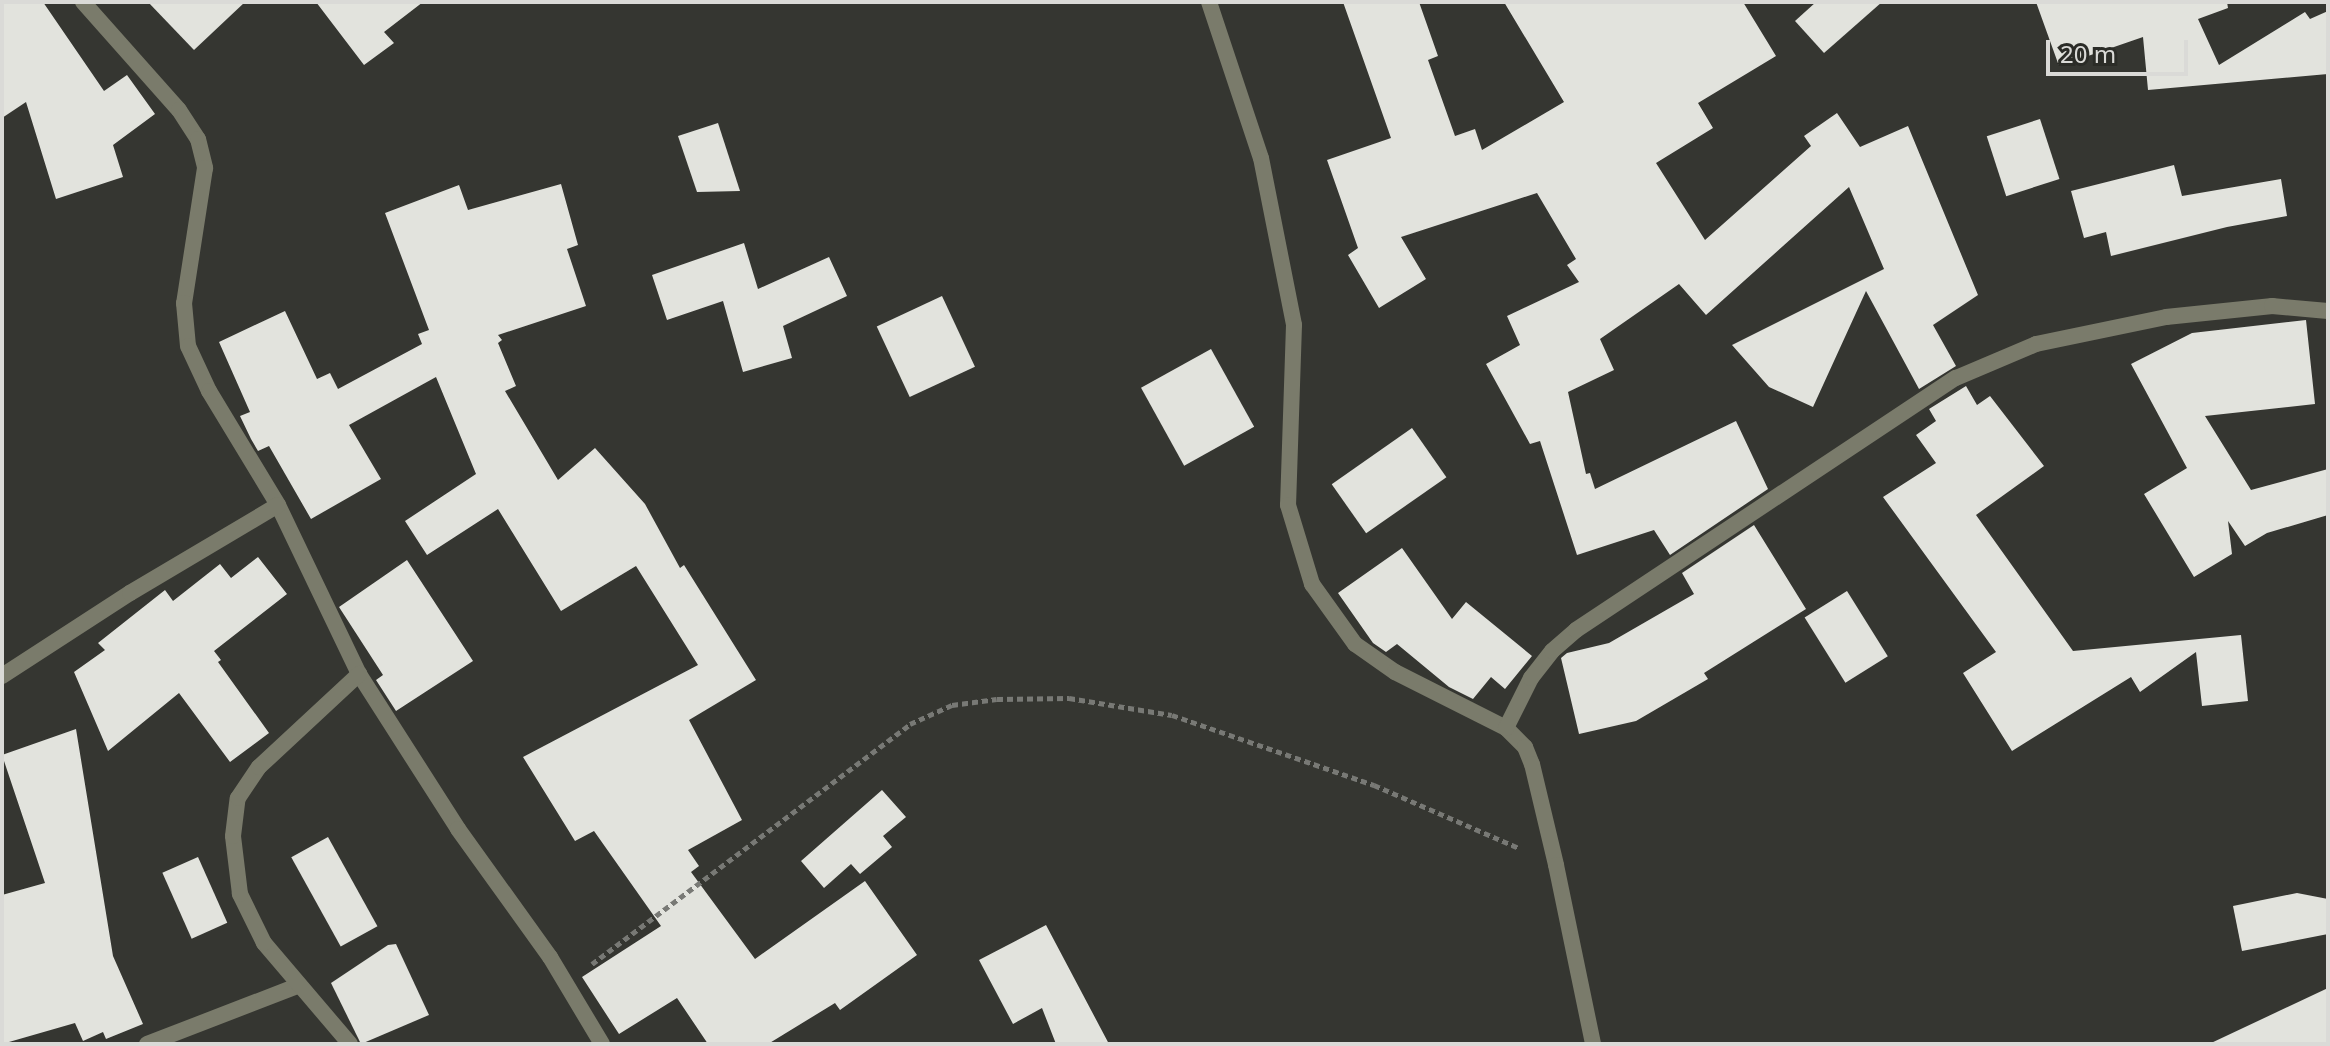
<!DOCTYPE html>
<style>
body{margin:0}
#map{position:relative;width:2330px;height:1046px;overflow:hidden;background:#353631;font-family:"Noto Sans",sans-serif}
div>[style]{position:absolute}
.building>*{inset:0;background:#e2e3dd;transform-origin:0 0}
.path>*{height:5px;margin-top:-2.5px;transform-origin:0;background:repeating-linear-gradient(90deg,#787975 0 6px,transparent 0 10px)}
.street>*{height:16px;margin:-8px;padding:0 8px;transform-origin:8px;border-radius:8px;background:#7a7b6b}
span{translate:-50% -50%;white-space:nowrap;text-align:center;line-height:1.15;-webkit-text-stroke:8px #2b2c27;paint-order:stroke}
.frame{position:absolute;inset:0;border:4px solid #dadad7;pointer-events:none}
.scale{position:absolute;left:2046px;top:40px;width:142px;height:36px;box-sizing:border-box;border:4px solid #dadad7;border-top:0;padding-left:10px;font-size:24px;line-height:28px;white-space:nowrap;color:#dadad7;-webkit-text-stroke:6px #2b2c27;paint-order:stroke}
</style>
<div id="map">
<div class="building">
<div style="clip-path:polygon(2px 2px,43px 2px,104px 91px,127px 75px,155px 114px,113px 145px,123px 177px,56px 199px,26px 102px,2px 118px)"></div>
<div style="clip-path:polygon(148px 2px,245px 2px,194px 50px)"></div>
<div style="clip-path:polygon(316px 2px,423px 2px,384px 32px,394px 43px,364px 65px)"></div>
<div style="clip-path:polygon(1343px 2px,1419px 2px,1438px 56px,1428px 60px,1455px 136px,1475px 129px,1482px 150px,1564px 102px,1504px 2px,1743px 2px,1776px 56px,1698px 103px,1713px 128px,1656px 163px,1705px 240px,1811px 146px,1804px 136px,1837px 113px,1860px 147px,1908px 126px,1978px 295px,1933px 325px,1956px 366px,1919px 389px,1866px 291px,1813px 407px,1769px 387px,1732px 345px,1884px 269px,1849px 187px,1706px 315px,1679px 284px,1600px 339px,1614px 370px,1568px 392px,1586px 474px,1590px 473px,1595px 489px,1736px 421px,1768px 489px,1670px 555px,1654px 530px,1577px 555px,1540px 441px,1530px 444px,1486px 364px,1520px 345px,1507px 316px,1579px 282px,1567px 265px,1576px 259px,1537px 193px,1401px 237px,1426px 279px,1379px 308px,1348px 255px,1358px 248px,1327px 160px,1391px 138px)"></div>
<div style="clip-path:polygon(1816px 2px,1882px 2px,1824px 53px,1795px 21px)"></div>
<div style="clip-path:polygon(2036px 2px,2227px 2px,2228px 8px,2198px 19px,2219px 65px,2305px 12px,2310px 19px,2328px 11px,2328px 74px,2148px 90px,2143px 37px,2059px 66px)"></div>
<div style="left:2040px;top:119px;width:63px;height:56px;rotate:72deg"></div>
<div style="clip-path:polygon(718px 123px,740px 191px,697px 192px,678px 136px)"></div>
<div style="clip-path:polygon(2174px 165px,2182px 196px,2281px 179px,2287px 216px,2227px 227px,2111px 256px,2106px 232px,2084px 238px,2071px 191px)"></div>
<div style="clip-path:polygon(561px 184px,578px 245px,567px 249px,586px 306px,498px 335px,502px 340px,498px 343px,516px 386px,505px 391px,558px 480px,595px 448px,645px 504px,680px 568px,684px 565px,756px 680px,689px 720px,742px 820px,688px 850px,699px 866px,691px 872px,755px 959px,865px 881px,917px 955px,840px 1010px,835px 1003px,768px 1044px,708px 1044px,677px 998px,619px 1034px,582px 977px,661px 926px,594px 831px,575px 841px,523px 757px,698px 665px,636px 566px,561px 611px,498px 509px,427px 555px,405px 521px,476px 474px,436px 377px,349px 425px,381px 479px,311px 519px,269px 446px,258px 451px,251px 439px,240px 416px,250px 412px,219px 342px,285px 311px,317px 379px,330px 373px,338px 389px,422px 344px,418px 334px,429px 330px,385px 213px,459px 185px,468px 210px)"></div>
<div style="clip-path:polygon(744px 243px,758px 289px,829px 257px,847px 296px,783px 326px,792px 358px,743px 372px,723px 301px,667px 320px,652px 275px)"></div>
<div style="left:942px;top:296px;width:78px;height:72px;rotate:65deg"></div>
<div style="clip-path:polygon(2306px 320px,2315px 404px,2205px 416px,2251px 490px,2328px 469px,2328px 515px,2267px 533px,2245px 546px,2228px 521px,2232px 554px,2194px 577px,2144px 494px,2187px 468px,2131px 364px,2192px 333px)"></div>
<div style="left:1211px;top:349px;width:89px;height:80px;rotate:61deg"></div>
<div style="clip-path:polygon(1966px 386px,1977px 405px,1990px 396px,2044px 466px,1976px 515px,2073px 651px,2241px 635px,2248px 701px,2202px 706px,2196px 652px,2140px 692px,2131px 677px,2012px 751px,1963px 673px,1996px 652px,1883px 497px,1936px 463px,1916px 435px,1936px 421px,1929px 409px)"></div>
<div style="left:1412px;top:428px;width:60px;height:98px;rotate:55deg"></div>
<div style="clip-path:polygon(1754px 525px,1806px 609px,1704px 673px,1708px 679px,1636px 721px,1579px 734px,1561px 658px,1567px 653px,1609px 643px,1694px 594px,1682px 573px)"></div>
<div style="clip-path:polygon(1402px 548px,1452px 619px,1466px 602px,1532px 656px,1505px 689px,1491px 677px,1473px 699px,1449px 687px,1397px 644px,1386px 652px,1373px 643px,1338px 593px)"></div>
<div style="clip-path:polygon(258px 557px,287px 594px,214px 651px,221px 660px,218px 662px,269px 733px,230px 762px,179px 693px,108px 751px,74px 672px,105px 650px,98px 643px,165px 590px,173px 601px,220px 564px,231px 578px)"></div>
<div style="clip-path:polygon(407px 560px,473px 661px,396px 711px,376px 680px,383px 675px,339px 607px)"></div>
<div style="left:1847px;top:591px;width:77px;height:50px;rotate:58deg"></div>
<div style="clip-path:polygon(76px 729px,113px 956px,143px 1024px,106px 1039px,103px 1032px,83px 1041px,75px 1023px,2px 1044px,2px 895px,45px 883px,2px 755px)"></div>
<div style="clip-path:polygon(882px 790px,906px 817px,883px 836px,892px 847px,860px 874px,851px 864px,824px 888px,801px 861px)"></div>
<div style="left:328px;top:837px;width:102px;height:42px;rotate:61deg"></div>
<div style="left:198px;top:857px;width:72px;height:39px;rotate:66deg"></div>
<div style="clip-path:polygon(2297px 893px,2328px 899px,2328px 934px,2242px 951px,2233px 906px)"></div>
<div style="clip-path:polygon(1046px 925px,1109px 1044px,1056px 1044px,1042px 1008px,1013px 1024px,979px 960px)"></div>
<div style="clip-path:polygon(396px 944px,429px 1015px,361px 1044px,331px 983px,388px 945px)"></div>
<div style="clip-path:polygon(2328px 988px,2328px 1044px,2209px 1044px)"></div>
</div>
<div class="path">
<div style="left:592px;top:964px;width:398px;rotate:-37deg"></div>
<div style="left:910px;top:724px;width:46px;rotate:-24.3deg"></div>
<div style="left:952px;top:705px;width:45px;rotate:-7.6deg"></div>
<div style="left:997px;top:699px;width:72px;rotate:-0.8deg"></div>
<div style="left:1069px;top:698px;width:104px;rotate:9.4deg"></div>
<div style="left:1172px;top:715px;width:214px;rotate:19.1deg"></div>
<div style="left:1374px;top:785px;width:158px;rotate:23.5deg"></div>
</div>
<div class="street">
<div style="left:83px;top:2px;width:144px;rotate:48.4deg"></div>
<div style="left:179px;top:110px;width:35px;rotate:57deg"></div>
<div style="left:198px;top:139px;width:30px;rotate:76deg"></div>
<div style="left:205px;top:168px;width:137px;rotate:98.8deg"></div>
<div style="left:184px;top:303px;width:43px;rotate:84.7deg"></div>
<div style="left:188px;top:346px;width:50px;rotate:65deg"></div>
<div style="left:209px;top:391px;width:133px;rotate:58.8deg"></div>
<div style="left:278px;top:505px;width:187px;rotate:64.4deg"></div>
<div style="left:359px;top:674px;width:184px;rotate:57.4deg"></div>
<div style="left:458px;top:829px;width:158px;rotate:54.3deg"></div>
<div style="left:550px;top:957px;width:101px;rotate:59.1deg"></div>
<div style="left:1209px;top:2px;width:164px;rotate:71.6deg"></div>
<div style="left:1261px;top:158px;width:170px;rotate:78.8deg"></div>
<div style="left:1294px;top:325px;width:180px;rotate:91.9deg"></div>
<div style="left:1288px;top:505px;width:83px;rotate:73.1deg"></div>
<div style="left:1312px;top:584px;width:74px;rotate:54.4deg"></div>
<div style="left:1355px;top:644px;width:49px;rotate:35deg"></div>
<div style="left:1395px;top:672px;width:124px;rotate:26.8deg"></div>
<div style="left:1506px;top:728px;width:27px;rotate:45deg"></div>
<div style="left:1525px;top:747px;width:18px;rotate:68deg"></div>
<div style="left:1532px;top:764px;width:104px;rotate:76.6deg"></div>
<div style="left:1556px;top:865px;width:183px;rotate:78.3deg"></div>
<div style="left:2px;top:676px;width:153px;rotate:-33deg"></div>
<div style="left:130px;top:593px;width:172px;rotate:-30.7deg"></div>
<div style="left:1506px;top:728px;width:56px;rotate:-63.4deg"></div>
<div style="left:1531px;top:678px;width:34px;rotate:-52deg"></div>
<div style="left:1552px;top:651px;width:32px;rotate:-41deg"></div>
<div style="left:1576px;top:630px;width:456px;rotate:-33.6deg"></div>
<div style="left:1956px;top:378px;width:87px;rotate:-23deg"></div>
<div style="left:2036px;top:344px;width:133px;rotate:-11.7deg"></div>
<div style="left:2166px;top:317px;width:107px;rotate:-5.9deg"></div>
<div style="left:2272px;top:306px;width:56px;rotate:5.1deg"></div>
<div style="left:147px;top:1044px;width:161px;rotate:-21.1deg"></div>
<div style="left:350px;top:1044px;width:133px;rotate:-130.4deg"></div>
<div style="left:264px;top:943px;width:55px;rotate:-116.1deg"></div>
<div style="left:240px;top:894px;width:58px;rotate:-96.9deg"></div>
<div style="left:233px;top:836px;width:38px;rotate:-83deg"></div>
<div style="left:238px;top:798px;width:37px;rotate:-56deg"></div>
<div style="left:259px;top:767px;width:137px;rotate:-42.9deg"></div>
</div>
<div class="frame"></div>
<div class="scale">20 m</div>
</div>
